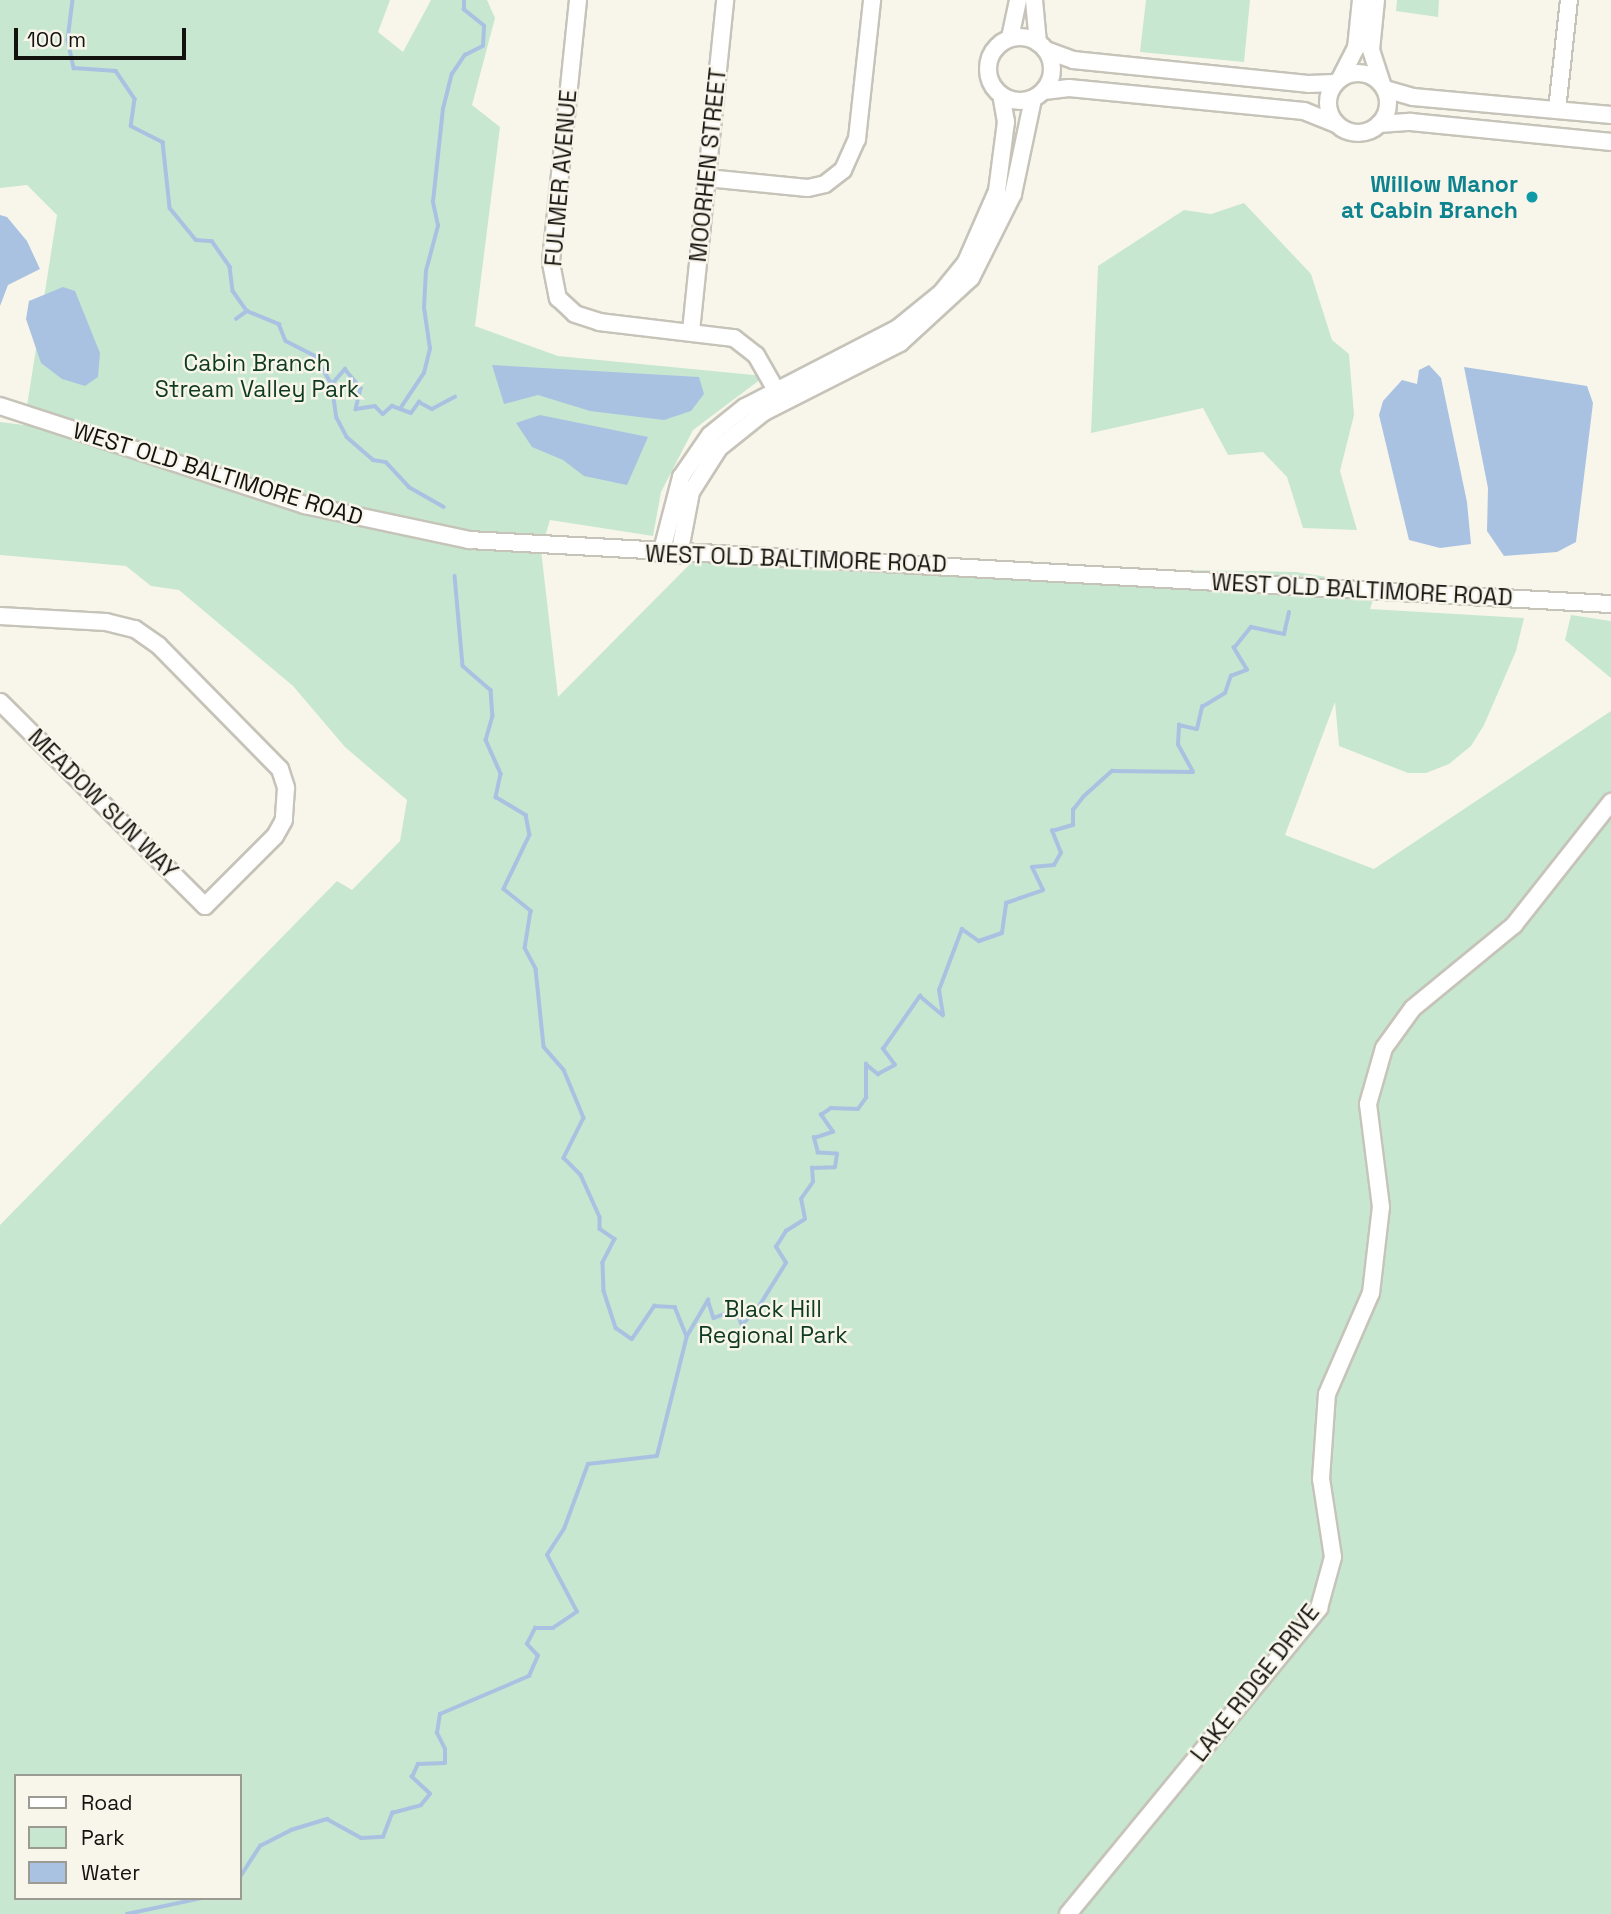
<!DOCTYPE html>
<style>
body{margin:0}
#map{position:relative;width:1611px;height:1914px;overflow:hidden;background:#f8f6eb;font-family:"Space Grotesk",sans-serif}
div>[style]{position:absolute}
.green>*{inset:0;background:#c7e7d0}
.water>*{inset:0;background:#aac2e2}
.stream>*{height:3.5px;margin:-1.75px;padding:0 1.75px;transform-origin:1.75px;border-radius:1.75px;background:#aac2e2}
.roads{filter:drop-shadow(2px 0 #c6c3b9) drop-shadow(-2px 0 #c6c3b9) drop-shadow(0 2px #c6c3b9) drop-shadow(0 -2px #c6c3b9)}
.minor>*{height:16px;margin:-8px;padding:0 8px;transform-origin:8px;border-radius:8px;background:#fff}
.minor>.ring{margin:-8px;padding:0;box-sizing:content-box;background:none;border:16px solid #fff;border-radius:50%}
.dots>*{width:19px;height:19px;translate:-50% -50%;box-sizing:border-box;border:4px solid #f8f6eb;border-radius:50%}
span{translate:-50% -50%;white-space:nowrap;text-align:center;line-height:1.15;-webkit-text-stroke:5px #f8f6eb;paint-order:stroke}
.street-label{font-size:23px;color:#13120e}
.culture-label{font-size:23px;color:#0d838f;font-weight:700}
.right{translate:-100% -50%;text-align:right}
.park-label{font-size:23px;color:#0e3a21}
.legend{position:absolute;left:14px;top:1774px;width:228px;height:126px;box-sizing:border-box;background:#f8f6eb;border:2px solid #9c9b93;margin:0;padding:9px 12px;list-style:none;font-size:21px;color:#13120e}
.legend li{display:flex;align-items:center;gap:14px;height:35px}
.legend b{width:35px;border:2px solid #9c9b93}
.scale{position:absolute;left:14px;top:28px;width:172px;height:32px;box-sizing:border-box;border:4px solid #13120e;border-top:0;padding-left:9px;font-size:21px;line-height:24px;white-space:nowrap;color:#13120e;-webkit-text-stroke:5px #f8f6eb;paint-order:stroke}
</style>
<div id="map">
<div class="green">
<div style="clip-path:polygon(evenodd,0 0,390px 0,378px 32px,403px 52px,431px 0,487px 0,495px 18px,472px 105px,500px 127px,475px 326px,558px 356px,765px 376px,693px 430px,661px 492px,653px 536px,550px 520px,541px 550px,558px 697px,692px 562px,1296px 572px,1378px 585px,1370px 609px,1524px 618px,1516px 651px,1484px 725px,1471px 746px,1449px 764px,1426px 773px,1408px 773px,1339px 746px,1335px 702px,1285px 835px,1374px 869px,1611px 711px,1611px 1914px,0 1914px,0 1225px,337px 881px,352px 890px,400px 841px,407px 800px,345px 747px,293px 686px,179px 590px,151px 586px,126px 566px,0 555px,0 422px,24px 425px,57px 215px,27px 185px,0 188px,0 0,16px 1776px,240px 1776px,240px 1898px,16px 1898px,16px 1776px)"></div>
<div style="clip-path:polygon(1146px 0,1250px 0,1244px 62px,1140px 52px)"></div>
<div style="clip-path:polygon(1397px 0,1439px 0,1438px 17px,1396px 11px)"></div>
<div style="clip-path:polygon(1244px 203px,1311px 274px,1332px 340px,1349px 354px,1354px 415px,1340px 471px,1357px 530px,1303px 528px,1287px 477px,1263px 452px,1228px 455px,1203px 408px,1091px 433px,1098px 266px,1184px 210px,1211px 214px)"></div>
<div style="clip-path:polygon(1571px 615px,1611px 621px,1611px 685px,1611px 678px,1565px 640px)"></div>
</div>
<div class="water">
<div style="clip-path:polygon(0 215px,7px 217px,27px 241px,40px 269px,8px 285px,0 306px,0 351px)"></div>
<div style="clip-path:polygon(63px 287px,75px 291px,100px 353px,98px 377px,85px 386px,62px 379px,41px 363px,26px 319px,29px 301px)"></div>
<div style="clip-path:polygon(492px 365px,699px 377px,704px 394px,691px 411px,664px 420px,590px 411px,538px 395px,504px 404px)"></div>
<div style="clip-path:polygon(1429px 365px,1441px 378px,1467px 502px,1471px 544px,1440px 548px,1409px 540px,1379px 415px,1383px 401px,1402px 380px,1417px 384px,1419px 370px)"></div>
<div style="clip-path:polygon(1464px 367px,1587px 386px,1593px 403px,1576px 542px,1557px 552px,1504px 556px,1487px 531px,1488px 488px)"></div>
<div style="clip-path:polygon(540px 415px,648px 437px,627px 485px,584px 476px,563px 460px,532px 447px,516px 423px)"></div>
</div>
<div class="stream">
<div style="left:73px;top:0;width:40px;rotate:97.1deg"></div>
<div style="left:68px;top:40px;width:29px;rotate:78deg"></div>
<div style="left:74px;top:68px;width:42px;rotate:4.1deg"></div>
<div style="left:116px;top:71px;width:34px;rotate:56deg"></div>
<div style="left:135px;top:99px;width:27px;rotate:98deg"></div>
<div style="left:131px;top:126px;width:36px;rotate:27deg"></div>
<div style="left:163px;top:142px;width:66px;rotate:83.9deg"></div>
<div style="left:170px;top:208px;width:41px;rotate:50.9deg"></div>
<div style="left:196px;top:240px;width:16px;rotate:4deg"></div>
<div style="left:212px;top:241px;width:32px;rotate:55deg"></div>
<div style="left:230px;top:267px;width:24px;rotate:83deg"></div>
<div style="left:233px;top:291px;width:24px;rotate:55deg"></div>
<div style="left:247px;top:311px;width:35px;rotate:22deg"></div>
<div style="left:279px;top:324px;width:18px;rotate:68deg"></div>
<div style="left:286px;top:341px;width:33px;rotate:27deg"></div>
<div style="left:315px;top:356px;width:33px;rotate:59deg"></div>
<div style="left:332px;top:384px;width:34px;rotate:82deg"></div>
<div style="left:337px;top:418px;width:21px;rotate:62deg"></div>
<div style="left:347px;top:437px;width:35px;rotate:41deg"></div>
<div style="left:373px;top:460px;width:13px;rotate:9deg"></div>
<div style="left:386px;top:462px;width:34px;rotate:47deg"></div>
<div style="left:409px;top:487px;width:40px;rotate:29.7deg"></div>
<div style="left:236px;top:319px;width:14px;rotate:-36deg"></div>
<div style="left:332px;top:384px;width:20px;rotate:-49deg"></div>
<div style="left:345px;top:369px;width:25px;rotate:50deg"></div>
<div style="left:361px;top:388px;width:22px;rotate:103deg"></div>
<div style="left:356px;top:409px;width:19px;rotate:-9deg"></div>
<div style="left:375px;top:406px;width:11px;rotate:45deg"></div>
<div style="left:383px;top:414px;width:12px;rotate:-42deg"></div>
<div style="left:392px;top:406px;width:20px;rotate:20deg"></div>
<div style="left:411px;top:413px;width:14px;rotate:-54deg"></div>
<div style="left:419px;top:402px;width:15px;rotate:28deg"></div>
<div style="left:432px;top:409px;width:26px;rotate:-28deg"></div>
<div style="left:400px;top:409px;width:43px;rotate:-56.3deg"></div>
<div style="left:424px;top:373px;width:25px;rotate:-76deg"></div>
<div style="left:430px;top:349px;width:41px;rotate:-98.3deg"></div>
<div style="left:424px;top:308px;width:37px;rotate:-87deg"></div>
<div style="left:426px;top:271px;width:47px;rotate:-75.1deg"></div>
<div style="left:438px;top:226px;width:25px;rotate:-102deg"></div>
<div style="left:433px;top:202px;width:94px;rotate:-83.9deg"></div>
<div style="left:443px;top:109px;width:36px;rotate:-76deg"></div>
<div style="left:452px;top:74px;width:23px;rotate:-56deg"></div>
<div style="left:465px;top:55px;width:20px;rotate:-27deg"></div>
<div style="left:483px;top:46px;width:20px;rotate:-87deg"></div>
<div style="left:484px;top:26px;width:26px;rotate:-141deg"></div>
<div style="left:464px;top:10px;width:10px;rotate:-90deg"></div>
<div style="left:455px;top:576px;width:90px;rotate:84.9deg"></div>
<div style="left:463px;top:666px;width:37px;rotate:41deg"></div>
<div style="left:491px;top:690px;width:26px;rotate:86deg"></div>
<div style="left:493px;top:716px;width:25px;rotate:106deg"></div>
<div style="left:486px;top:740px;width:37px;rotate:66deg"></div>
<div style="left:501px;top:774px;width:24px;rotate:102deg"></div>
<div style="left:496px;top:797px;width:35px;rotate:31deg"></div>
<div style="left:526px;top:815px;width:20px;rotate:79deg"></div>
<div style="left:530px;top:835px;width:60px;rotate:115.7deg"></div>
<div style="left:504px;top:889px;width:35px;rotate:39deg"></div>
<div style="left:531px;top:911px;width:37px;rotate:99deg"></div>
<div style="left:525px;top:948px;width:24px;rotate:62deg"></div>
<div style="left:536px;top:969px;width:78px;rotate:84.1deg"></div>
<div style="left:544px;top:1047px;width:30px;rotate:49deg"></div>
<div style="left:564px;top:1070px;width:52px;rotate:67.4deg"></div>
<div style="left:584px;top:1118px;width:45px;rotate:116.6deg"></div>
<div style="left:564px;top:1158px;width:24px;rotate:45deg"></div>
<div style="left:581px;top:1175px;width:46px;rotate:65.7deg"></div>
<div style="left:600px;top:1217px;width:12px;rotate:90deg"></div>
<div style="left:600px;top:1229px;width:18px;rotate:34deg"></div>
<div style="left:615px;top:1239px;width:27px;rotate:117deg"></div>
<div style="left:603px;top:1263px;width:28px;rotate:88deg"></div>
<div style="left:604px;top:1291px;width:39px;rotate:72deg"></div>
<div style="left:616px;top:1328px;width:19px;rotate:35deg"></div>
<div style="left:632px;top:1339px;width:40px;rotate:-56deg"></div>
<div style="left:654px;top:1306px;width:21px;rotate:3deg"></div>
<div style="left:675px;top:1307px;width:31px;rotate:68deg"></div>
<div style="left:240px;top:1877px;width:37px;rotate:-57deg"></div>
<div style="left:260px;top:1846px;width:35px;rotate:-27deg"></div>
<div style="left:291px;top:1830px;width:38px;rotate:-17deg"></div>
<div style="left:327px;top:1819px;width:39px;rotate:29deg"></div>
<div style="left:361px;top:1838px;width:22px;rotate:-3deg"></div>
<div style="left:383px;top:1837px;width:26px;rotate:-69deg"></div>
<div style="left:392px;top:1813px;width:30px;rotate:-15deg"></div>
<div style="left:421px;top:1805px;width:14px;rotate:-51deg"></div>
<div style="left:430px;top:1794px;width:25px;rotate:-137deg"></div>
<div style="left:412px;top:1777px;width:14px;rotate:-65deg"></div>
<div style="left:418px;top:1764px;width:27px;rotate:-2deg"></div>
<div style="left:445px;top:1763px;width:14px;rotate:-90deg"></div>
<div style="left:445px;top:1749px;width:18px;rotate:-117deg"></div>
<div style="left:437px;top:1733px;width:19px;rotate:-81deg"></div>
<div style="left:440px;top:1714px;width:97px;rotate:-23.1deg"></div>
<div style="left:529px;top:1676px;width:22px;rotate:-66deg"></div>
<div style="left:538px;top:1656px;width:16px;rotate:-133deg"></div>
<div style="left:527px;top:1644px;width:18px;rotate:-63deg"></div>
<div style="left:535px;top:1628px;width:18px"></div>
<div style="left:553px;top:1628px;width:29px;rotate:-34deg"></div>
<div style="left:577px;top:1612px;width:64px;rotate:-117.8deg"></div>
<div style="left:547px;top:1555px;width:31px;rotate:-57deg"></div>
<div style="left:564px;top:1529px;width:69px;rotate:-69.7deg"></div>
<div style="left:588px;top:1464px;width:69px;rotate:-6.6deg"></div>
<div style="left:657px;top:1456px;width:124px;rotate:-76deg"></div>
<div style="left:687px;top:1336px;width:42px;rotate:-59.7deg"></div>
<div style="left:708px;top:1300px;width:19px;rotate:72deg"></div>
<div style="left:714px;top:1318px;width:24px;rotate:-22deg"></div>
<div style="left:736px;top:1309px;width:17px;rotate:69deg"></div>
<div style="left:742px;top:1325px;width:23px;rotate:-47deg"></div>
<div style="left:758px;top:1308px;width:53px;rotate:-58.1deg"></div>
<div style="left:786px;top:1263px;width:19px;rotate:-122deg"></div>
<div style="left:776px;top:1247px;width:19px;rotate:-58deg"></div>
<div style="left:786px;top:1231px;width:22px;rotate:-32deg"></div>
<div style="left:805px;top:1219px;width:20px;rotate:-101deg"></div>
<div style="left:801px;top:1199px;width:21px;rotate:-55deg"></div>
<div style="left:813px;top:1182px;width:14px;rotate:-94deg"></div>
<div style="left:812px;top:1168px;width:23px;rotate:-2deg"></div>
<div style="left:835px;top:1167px;width:13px;rotate:-81deg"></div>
<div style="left:837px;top:1154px;width:19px;rotate:-177deg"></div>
<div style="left:818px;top:1153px;width:16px;rotate:-105deg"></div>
<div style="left:814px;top:1138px;width:20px;rotate:-18deg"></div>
<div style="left:833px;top:1132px;width:21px;rotate:-125deg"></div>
<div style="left:821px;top:1115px;width:12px;rotate:-35deg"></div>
<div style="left:831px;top:1108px;width:27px;rotate:2deg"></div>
<div style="left:858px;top:1109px;width:14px;rotate:-54deg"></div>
<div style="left:866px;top:1098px;width:34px;rotate:-90deg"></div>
<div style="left:866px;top:1064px;width:16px;rotate:40deg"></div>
<div style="left:878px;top:1074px;width:19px;rotate:-28deg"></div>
<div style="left:895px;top:1065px;width:20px;rotate:-127deg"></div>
<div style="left:883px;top:1049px;width:65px;rotate:-55.1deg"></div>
<div style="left:920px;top:996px;width:30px;rotate:40deg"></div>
<div style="left:943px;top:1015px;width:25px;rotate:-99deg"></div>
<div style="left:939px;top:990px;width:65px;rotate:-69.3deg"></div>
<div style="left:962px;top:929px;width:21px;rotate:35deg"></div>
<div style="left:979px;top:941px;width:24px;rotate:-19deg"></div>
<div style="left:1002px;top:933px;width:30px;rotate:-82deg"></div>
<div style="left:1006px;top:903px;width:39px;rotate:-19deg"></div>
<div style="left:1043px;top:890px;width:25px;rotate:-116deg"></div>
<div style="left:1032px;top:867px;width:22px;rotate:-5deg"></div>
<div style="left:1054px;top:865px;width:14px;rotate:-60deg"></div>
<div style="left:1061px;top:853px;width:24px;rotate:-112deg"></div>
<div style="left:1052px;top:831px;width:22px;rotate:-16deg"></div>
<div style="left:1073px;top:825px;width:15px;rotate:-90deg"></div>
<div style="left:1073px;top:810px;width:16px;rotate:-52deg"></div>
<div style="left:1083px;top:797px;width:39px;rotate:-42deg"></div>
<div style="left:1112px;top:771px;width:81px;rotate:0.7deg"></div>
<div style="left:1193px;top:772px;width:31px;rotate:-119deg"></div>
<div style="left:1178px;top:745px;width:20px;rotate:-87deg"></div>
<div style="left:1179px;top:725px;width:18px;rotate:13deg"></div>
<div style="left:1197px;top:729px;width:23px;rotate:-77deg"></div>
<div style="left:1202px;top:707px;width:27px;rotate:-31deg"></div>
<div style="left:1225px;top:693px;width:18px;rotate:-71deg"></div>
<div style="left:1231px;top:676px;width:17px;rotate:-21deg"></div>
<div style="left:1247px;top:670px;width:26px;rotate:-121deg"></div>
<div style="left:1234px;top:648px;width:27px;rotate:-51deg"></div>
<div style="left:1251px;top:627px;width:34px;rotate:12deg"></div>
<div style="left:1284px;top:634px;width:22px;rotate:-77deg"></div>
<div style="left:127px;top:1914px;width:77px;rotate:-12deg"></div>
</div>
<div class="roads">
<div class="minor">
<div style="left:578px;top:0;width:264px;rotate:95.9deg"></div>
<div style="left:551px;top:263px;width:36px;rotate:79deg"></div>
<div style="left:558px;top:298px;width:23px;rotate:43deg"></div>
<div style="left:575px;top:314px;width:25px;rotate:18deg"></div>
<div style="left:599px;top:322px;width:136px;rotate:6.8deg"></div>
<div style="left:734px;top:338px;width:28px;rotate:38deg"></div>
<div style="left:756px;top:355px;width:48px;rotate:60.3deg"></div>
<div style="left:1034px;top:0;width:43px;rotate:84.7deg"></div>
<div style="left:1376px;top:0;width:50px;rotate:95.7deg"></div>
<div style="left:1371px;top:50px;width:36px;rotate:72deg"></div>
<div class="ring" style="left:988px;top:37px;width:48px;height:48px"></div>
<div style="left:1010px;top:38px;width:39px;rotate:-78deg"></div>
<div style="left:1046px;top:50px;width:29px;rotate:20deg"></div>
<div style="left:1073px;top:60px;width:236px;rotate:5.8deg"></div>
<div style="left:1308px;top:84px;width:27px;rotate:-2deg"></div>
<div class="ring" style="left:1328px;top:73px;width:44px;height:44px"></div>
<div style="left:1340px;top:79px;width:35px;rotate:-63deg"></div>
<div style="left:1356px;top:48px;width:48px;rotate:-84.1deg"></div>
<div style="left:1385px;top:89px;width:29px;rotate:16deg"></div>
<div style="left:1413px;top:97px;width:199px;rotate:5.2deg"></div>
<div style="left:1044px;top:91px;width:25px;rotate:-7deg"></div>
<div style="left:1069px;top:88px;width:236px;rotate:5.6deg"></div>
<div style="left:1304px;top:111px;width:35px;rotate:22deg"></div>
<div style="left:1557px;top:110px;width:111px;rotate:-83.8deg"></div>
<div style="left:1379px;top:124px;width:32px;rotate:-4deg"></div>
<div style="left:1411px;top:122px;width:201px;rotate:5.7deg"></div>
<div style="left:707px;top:178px;width:101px;rotate:5.7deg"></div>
<div style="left:808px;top:188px;width:17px;rotate:-13deg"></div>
<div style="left:825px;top:184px;width:23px;rotate:-38deg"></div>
<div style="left:843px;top:170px;width:34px;rotate:-66deg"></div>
<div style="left:857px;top:139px;width:140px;rotate:-83.8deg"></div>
<div style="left:691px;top:331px;width:333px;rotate:-84.1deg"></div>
<div style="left:0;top:406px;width:321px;rotate:18deg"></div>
<div style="left:305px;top:505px;width:168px;rotate:12deg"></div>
<div style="left:469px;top:540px;width:1144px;rotate:3.21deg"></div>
<div style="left:661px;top:554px;width:80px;rotate:-75.4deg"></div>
<div style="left:681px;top:477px;width:51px;rotate:-55.4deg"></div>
<div style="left:710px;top:435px;width:45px;rotate:-38.7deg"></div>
<div style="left:745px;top:407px;width:172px;rotate:-27.3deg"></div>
<div style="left:898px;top:328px;width:55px;rotate:-39.1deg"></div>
<div style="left:941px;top:293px;width:40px;rotate:-51deg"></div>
<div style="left:966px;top:262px;width:77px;rotate:-66.4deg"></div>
<div style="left:997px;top:191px;width:70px;rotate:-82.6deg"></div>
<div style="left:1006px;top:122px;width:27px;rotate:-100deg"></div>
<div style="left:679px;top:555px;width:64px;rotate:-79.2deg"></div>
<div style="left:691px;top:492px;width:52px;rotate:-57.5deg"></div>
<div style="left:719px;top:448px;width:58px;rotate:-38.7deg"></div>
<div style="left:764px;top:412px;width:153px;rotate:-26.9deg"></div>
<div style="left:900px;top:343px;width:96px;rotate:-42.5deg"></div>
<div style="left:971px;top:278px;width:94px;rotate:-63.4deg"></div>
<div style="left:1013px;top:194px;width:97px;rotate:-78.1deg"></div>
<div style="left:0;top:616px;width:106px;rotate:3.2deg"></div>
<div style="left:106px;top:622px;width:30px;rotate:14deg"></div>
<div style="left:135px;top:629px;width:29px;rotate:35deg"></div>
<div style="left:159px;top:646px;width:173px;rotate:45.5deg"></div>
<div style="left:280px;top:769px;width:20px;rotate:72deg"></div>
<div style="left:286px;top:788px;width:32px;rotate:94deg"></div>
<div style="left:284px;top:820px;width:18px;rotate:119deg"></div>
<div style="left:275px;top:836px;width:99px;rotate:135deg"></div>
<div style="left:205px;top:906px;width:289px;rotate:-135.1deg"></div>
<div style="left:1068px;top:1914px;width:396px;rotate:-50.6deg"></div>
<div style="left:1319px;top:1608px;width:53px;rotate:-74.6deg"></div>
<div style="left:1333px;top:1557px;width:79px;rotate:-98.7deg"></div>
<div style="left:1321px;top:1479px;width:85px;rotate:-86deg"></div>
<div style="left:1327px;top:1394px;width:110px;rotate:-66.5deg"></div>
<div style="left:1371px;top:1293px;width:87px;rotate:-83.4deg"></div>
<div style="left:1381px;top:1207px;width:104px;rotate:-97.2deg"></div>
<div style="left:1368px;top:1104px;width:58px;rotate:-74.1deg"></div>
<div style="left:1384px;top:1048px;width:49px;rotate:-54.1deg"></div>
<div style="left:1413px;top:1008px;width:131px;rotate:-39.4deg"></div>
<div style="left:1514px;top:925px;width:157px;rotate:-51.7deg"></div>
</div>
</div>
<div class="dots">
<div style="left:1532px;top:197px;background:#0f9aa8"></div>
</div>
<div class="street-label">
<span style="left:708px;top:165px;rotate:-84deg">MOORHEN STREET</span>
<span style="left:561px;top:178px;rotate:-85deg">FULMER AVENUE</span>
<span style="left:218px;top:474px;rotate:17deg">WEST OLD BALTIMORE ROAD</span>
<span style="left:796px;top:559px;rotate:2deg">WEST OLD BALTIMORE ROAD</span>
<span style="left:1362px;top:590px;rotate:3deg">WEST OLD BALTIMORE ROAD</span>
<span style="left:103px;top:804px;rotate:45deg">MEADOW SUN WAY</span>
<span style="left:1255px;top:1683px;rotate:-52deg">LAKE RIDGE DRIVE</span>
</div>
<div class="culture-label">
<span class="right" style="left:1518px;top:197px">Willow Manor<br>at Cabin Branch</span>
</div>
<div class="park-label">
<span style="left:257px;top:376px">Cabin Branch<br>Stream Valley Park</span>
<span style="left:773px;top:1322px">Black Hill<br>Regional Park</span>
</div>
<ul class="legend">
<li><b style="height:9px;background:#fff"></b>Road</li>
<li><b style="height:19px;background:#c7e7d0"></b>Park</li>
<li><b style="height:19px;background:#aac2e2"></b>Water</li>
</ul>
<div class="scale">100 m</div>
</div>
